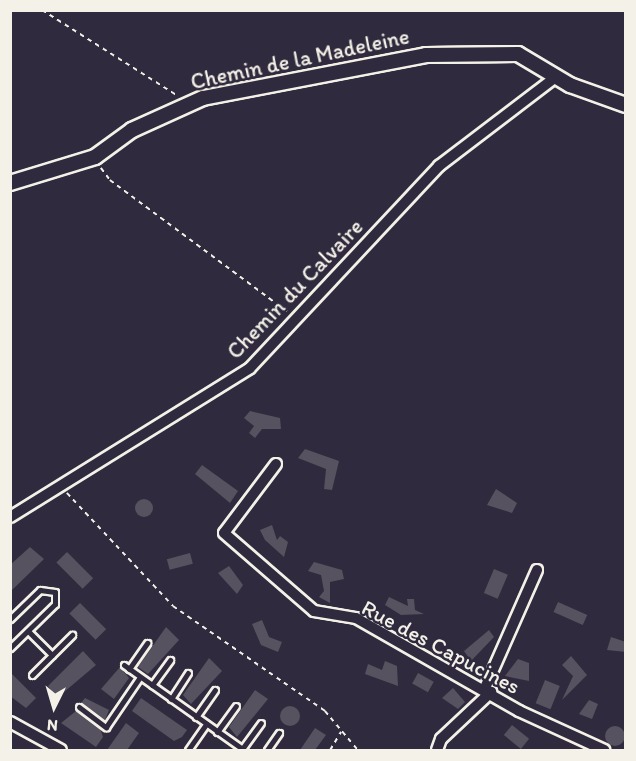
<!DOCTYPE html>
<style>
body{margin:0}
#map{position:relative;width:636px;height:761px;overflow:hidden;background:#2f2a3d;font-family:Itim,sans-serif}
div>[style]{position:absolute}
.building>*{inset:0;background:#56525f;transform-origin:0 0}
.round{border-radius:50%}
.path>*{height:1.5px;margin-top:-0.75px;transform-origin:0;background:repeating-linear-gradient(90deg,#f4f1e8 0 4.5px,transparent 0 9px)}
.roads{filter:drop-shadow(2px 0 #f4f1e8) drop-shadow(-2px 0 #f4f1e8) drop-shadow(0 2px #f4f1e8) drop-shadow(0 -2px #f4f1e8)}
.lane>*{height:5px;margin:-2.5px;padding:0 2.5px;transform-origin:2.5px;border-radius:2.5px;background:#2f2a3d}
.street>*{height:10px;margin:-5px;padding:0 5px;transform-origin:5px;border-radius:5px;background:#2f2a3d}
.secondary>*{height:14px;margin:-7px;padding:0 7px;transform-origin:7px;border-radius:7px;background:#2f2a3d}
span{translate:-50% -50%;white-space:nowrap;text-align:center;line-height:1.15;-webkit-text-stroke:5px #2f2a3d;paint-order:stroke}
.street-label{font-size:22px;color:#f4f1e8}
.frame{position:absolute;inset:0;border:12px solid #f4f1e8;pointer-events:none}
.north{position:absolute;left:24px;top:677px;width:60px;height:60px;-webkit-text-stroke:4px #2f2a3d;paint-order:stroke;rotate:185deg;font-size:16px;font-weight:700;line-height:24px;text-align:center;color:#f4f1e8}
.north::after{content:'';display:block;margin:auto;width:21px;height:27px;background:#f4f1e8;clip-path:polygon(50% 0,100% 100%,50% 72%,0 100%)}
</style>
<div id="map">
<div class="building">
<div style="clip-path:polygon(250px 411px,280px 418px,281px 429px,262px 429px,255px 438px,249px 433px,254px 426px,244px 418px)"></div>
<div style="clip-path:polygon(305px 449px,339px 461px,332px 490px,324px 489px,326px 469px,298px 458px)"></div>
<div style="clip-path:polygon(202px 465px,238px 491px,230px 503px,195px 474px)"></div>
<div style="clip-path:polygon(496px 489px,517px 503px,512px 513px,487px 505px)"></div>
<div class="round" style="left:135px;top:499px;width:18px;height:18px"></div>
<div style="clip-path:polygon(272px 525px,277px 540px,280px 536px,288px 542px,284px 557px,265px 540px,260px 530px)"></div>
<div style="clip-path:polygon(30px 547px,44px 559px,10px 592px,10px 565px)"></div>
<div style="left:67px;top:552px;width:37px;height:15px;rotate:45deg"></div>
<div style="left:190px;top:553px;width:11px;height:24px;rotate:75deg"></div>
<div style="clip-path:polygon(314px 562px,342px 570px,344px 579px,330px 582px,330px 603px,319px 597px,324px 591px,321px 575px,308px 571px)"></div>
<div style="clip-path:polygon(229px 566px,243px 585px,237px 594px,218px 573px)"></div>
<div style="left:494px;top:569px;width:15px;height:26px;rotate:23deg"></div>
<div style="clip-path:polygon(389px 597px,408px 606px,407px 599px,414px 599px,415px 610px,424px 614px,401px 615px,385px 605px)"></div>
<div style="left:558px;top:602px;width:32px;height:11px;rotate:24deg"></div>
<div style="left:80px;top:603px;width:37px;height:15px;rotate:45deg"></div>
<div style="clip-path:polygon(262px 620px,269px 637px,282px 642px,278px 652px,261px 645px,252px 624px)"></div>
<div style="clip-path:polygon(166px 627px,179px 640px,148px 674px,138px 667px)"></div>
<div style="clip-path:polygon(489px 630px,494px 637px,471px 661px,464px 651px)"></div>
<div style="clip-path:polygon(611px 637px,626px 642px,626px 652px,607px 650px)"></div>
<div style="clip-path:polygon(83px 651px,96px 665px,57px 698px,48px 686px)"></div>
<div style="clip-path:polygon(571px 656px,587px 675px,562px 700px,573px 676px,562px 665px)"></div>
<div style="clip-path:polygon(209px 658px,222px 671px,191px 704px,183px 695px)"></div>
<div style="clip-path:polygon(518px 659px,529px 663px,529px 681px,505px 676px)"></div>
<div style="clip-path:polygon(385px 661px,397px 666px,398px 686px,365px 674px,368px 664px,382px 670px)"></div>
<div style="clip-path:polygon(120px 667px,129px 678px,114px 699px,101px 689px)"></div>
<div style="clip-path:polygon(10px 672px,36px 698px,26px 708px,10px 696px)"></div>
<div style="left:418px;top:673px;width:18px;height:12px;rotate:29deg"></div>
<div style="left:545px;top:680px;width:16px;height:25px;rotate:22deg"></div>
<div style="clip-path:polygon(453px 688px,465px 702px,458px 709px,442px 698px)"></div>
<div style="clip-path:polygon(255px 690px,268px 699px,237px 737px,229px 727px)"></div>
<div style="clip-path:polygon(85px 698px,109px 710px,105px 720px,81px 703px)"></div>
<div style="clip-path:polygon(141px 698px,187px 730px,182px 737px,174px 741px,132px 711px)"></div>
<div style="clip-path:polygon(589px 700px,598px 704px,592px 719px,579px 714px)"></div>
<div class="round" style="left:280px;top:706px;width:20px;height:20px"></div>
<div style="clip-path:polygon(76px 711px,100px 728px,103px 737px,96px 747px,61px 723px)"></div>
<div style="clip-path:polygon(126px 723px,139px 733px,127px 750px,107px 750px)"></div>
<div style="left:512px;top:725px;width:22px;height:13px;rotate:39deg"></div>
<div class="round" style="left:605px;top:726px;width:20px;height:20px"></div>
<div style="clip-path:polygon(315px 728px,326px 735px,315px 750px,300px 750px)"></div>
</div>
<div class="path">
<div style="left:42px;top:10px;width:161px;rotate:32.3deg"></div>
<div style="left:101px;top:168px;width:15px;rotate:53deg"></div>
<div style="left:110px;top:180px;width:223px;rotate:36.6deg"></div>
<div style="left:67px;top:493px;width:155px;rotate:46.8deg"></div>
<div style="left:173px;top:606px;width:185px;rotate:34.6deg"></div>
<div style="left:325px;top:711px;width:51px;rotate:49.8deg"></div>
<div style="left:330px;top:750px;width:21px;rotate:-59deg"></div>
</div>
<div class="roads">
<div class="lane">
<div style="left:10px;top:619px;width:42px;rotate:-44deg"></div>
<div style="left:40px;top:590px;width:15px;rotate:8deg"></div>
<div style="left:55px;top:592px;width:12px;rotate:90deg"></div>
<div style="left:55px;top:604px;width:63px;rotate:135.6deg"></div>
<div style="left:28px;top:631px;width:34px;rotate:45deg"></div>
<div style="left:124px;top:665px;width:147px;rotate:35.3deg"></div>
<div style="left:129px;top:669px;width:32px;rotate:-55deg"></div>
<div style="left:32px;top:675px;width:57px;rotate:-45deg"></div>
<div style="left:152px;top:685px;width:31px;rotate:-54deg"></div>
<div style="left:171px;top:699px;width:31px;rotate:-57deg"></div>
<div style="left:79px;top:707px;width:34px;rotate:37deg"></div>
<div style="left:106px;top:727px;width:60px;rotate:-55.8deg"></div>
<div style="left:196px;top:717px;width:33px;rotate:-55deg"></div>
<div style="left:217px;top:732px;width:32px;rotate:-54deg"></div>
<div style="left:242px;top:749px;width:32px;rotate:-54deg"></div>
<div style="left:188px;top:750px;width:32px;rotate:-55deg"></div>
<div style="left:267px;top:750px;width:21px;rotate:-55deg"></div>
</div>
<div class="street">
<div style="left:276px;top:464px;width:86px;rotate:127deg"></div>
<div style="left:224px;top:533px;width:119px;rotate:40.9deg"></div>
<div style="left:314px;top:611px;width:43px;rotate:9.5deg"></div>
<div style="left:356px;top:618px;width:188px;rotate:29.7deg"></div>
<div style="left:519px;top:711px;width:94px;rotate:24.6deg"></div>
<div style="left:10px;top:517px;width:282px;rotate:-31.8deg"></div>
<div style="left:250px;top:368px;width:277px;rotate:-46.9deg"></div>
<div style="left:439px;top:166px;width:147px;rotate:-37.3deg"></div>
<div style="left:485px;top:688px;width:129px;rotate:-66.2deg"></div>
<div style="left:10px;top:722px;width:58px;rotate:28.8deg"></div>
<div style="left:437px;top:750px;width:12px;rotate:-70deg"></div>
<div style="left:441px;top:739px;width:69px;rotate:-43.2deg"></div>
</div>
<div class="secondary">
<div style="left:10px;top:183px;width:89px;rotate:-17deg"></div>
<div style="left:95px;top:157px;width:46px;rotate:-36.1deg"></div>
<div style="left:132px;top:130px;width:78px;rotate:-24.3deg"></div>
<div style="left:203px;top:98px;width:227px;rotate:-10.9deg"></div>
<div style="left:426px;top:55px;width:92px;rotate:-0.6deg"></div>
<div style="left:518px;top:54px;width:61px;rotate:30.8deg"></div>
<div style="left:570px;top:85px;width:59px;rotate:19.7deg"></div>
</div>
</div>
<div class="street-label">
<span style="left:300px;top:59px;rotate:-12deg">Chemin de la Madeleine</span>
<span style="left:295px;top:289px;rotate:-46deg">Chemin du Calvaire</span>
<span style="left:441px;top:647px;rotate:28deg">Rue des Capucines</span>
</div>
<div class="frame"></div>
<div class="north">N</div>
</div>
